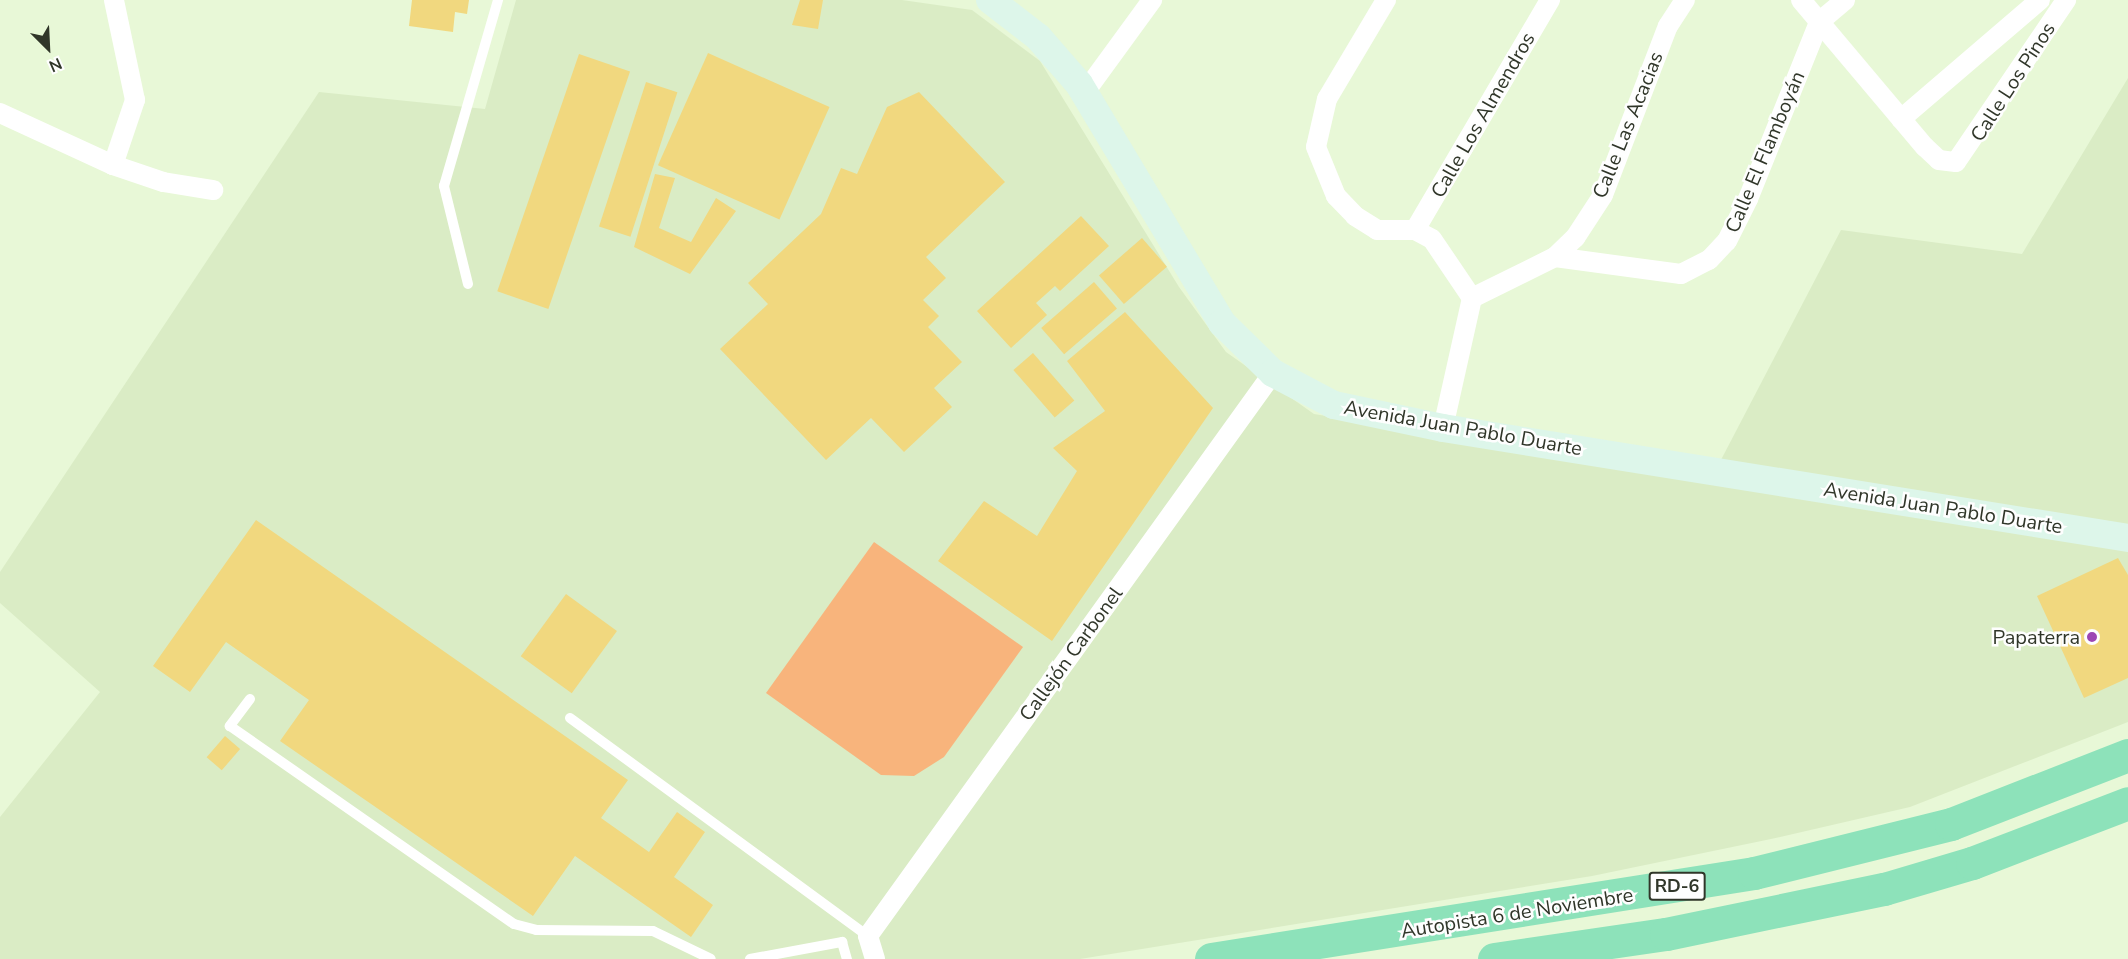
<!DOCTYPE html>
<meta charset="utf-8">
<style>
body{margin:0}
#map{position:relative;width:2128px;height:959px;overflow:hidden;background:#e8f8d7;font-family:"Nunito Sans",sans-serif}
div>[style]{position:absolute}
.built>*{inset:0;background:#daecc5}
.green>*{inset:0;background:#f8b47c}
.building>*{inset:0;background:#f1d87f;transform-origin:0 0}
.lane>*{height:10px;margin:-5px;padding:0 5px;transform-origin:5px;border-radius:5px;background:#fff}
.street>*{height:20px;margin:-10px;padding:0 10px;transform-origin:10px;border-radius:10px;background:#fff}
.secondary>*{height:28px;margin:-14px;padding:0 14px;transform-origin:14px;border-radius:14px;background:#ddf6ea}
.highway>*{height:33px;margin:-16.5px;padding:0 16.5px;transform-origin:16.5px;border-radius:16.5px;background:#8de2ba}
.dots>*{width:16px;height:16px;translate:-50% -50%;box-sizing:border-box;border:3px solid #fefefe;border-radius:50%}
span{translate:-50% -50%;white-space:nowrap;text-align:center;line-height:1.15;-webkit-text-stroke:5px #fefefe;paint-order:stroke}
.shield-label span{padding:2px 4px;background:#fefefe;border:2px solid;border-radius:4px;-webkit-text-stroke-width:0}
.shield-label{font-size:18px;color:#303629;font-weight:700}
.street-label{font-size:20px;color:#303629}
.poi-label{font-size:20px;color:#303629}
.right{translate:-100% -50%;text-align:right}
.north{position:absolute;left:18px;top:18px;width:60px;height:60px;-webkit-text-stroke:4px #fefefe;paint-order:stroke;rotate:156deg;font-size:16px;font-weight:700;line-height:24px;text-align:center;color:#303629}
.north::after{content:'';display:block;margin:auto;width:21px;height:27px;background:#303629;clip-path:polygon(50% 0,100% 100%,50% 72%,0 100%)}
</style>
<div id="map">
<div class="built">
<div style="clip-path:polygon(516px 0,902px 0,972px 10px,1040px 61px,1179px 287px,1226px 352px,1314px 414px,1711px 479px,1841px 230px,2022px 254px,2128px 78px,2128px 722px,1910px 807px,1771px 839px,1592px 876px,1080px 959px,0 959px,0 817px,100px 692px,0 603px,0 572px,319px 92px,485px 109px)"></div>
</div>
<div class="green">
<div style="clip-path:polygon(874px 542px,1023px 647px,944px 757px,914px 776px,881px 775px,766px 693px)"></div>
</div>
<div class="building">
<div style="clip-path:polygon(412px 0,469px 0,467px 14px,455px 12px,453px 32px,409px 26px)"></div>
<div style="clip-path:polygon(800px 0,823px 0,818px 29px,792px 25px)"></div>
<div style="left:708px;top:53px;width:133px;height:123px;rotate:24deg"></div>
<div style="left:579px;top:54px;width:54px;height:251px;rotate:19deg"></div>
<div style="left:646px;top:82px;width:33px;height:152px;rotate:18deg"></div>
<div style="clip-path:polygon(919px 92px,1005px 182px,926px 257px,946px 278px,923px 300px,939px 316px,928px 327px,962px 362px,934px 388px,952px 407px,904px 452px,871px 418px,826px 460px,720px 349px,768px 304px,748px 283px,821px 214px,841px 168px,857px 174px,887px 107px)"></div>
<div style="clip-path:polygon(655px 174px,675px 178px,659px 228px,691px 242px,716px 198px,736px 211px,690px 274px,634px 247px)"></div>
<div style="clip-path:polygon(1081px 216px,1109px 246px,1060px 291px,1055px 286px,1036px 303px,1047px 315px,1011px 348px,977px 311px)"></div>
<div style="left:1142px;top:238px;width:38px;height:57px;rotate:49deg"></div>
<div style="left:1094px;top:282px;width:35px;height:70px;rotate:49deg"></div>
<div style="clip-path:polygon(1125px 312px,1213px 408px,1052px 641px,938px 561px,984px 501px,1037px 536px,1077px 471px,1053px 448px,1105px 411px,1067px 361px)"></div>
<div style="left:1033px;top:353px;width:63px;height:26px;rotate:49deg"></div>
<div style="clip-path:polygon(256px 520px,628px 780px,601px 818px,649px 852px,677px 812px,705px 832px,674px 877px,713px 905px,691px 937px,575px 856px,533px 916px,280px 741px,309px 700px,226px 642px,190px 692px,153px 666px)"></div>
<div style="clip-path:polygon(2118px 558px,2128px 575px,2128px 678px,2084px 698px,2037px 596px)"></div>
<div style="left:566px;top:594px;width:63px;height:77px;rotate:36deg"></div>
<div style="left:225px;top:736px;width:20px;height:28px;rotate:41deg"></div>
</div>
<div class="lane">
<div style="left:468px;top:284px;width:101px;rotate:-103.8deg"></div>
<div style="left:444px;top:186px;width:194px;rotate:-73.8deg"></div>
<div style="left:250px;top:699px;width:34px;rotate:127deg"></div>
<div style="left:230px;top:726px;width:346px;rotate:34.9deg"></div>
<div style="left:514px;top:924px;width:23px;rotate:15deg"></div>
<div style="left:536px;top:930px;width:117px;rotate:0.5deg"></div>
<div style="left:653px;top:931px;width:64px;rotate:25.8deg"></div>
<div style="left:570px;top:718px;width:369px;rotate:36.2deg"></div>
<div style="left:750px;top:959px;width:94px;rotate:-10.5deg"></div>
<div style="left:842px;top:942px;width:18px;rotate:74deg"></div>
</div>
<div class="street">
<div style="left:1386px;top:0;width:115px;rotate:120.8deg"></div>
<div style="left:1327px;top:99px;width:49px;rotate:102.9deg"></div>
<div style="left:1316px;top:147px;width:53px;rotate:67.8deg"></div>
<div style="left:1336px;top:196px;width:28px;rotate:46deg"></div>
<div style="left:1355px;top:216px;width:26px;rotate:32deg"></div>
<div style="left:1377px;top:230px;width:38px"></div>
<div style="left:1415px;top:230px;width:19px;rotate:28deg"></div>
<div style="left:1432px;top:239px;width:71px;rotate:55.9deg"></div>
<div style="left:1472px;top:298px;width:133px;rotate:102.6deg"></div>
<div style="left:1801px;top:0;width:192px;rotate:49.9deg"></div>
<div style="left:1925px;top:147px;width:19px;rotate:43deg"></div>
<div style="left:1939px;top:160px;width:17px;rotate:7deg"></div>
<div style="left:1956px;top:162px;width:196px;rotate:-55.8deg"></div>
<div style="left:1085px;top:92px;width:114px;rotate:-53.9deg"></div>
<div style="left:0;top:113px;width:124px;rotate:24.7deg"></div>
<div style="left:113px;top:165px;width:53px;rotate:18.8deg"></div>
<div style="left:163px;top:182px;width:51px;rotate:9.1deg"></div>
<div style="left:1901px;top:119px;width:183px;rotate:-40.6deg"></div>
<div style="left:113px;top:165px;width:69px;rotate:-71.3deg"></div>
<div style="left:135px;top:100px;width:102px;rotate:-101.9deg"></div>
<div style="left:1415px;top:230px;width:267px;rotate:-59.6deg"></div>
<div style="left:1555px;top:257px;width:127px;rotate:7.7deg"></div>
<div style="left:1681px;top:274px;width:31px;rotate:-27deg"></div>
<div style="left:1709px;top:260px;width:26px;rotate:-47deg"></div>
<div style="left:1727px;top:241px;width:47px;rotate:-63.4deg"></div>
<div style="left:1748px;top:199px;width:191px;rotate:-68.1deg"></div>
<div style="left:1819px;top:22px;width:34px;rotate:-40deg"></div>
<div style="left:1472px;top:298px;width:93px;rotate:-26.3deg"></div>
<div style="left:1555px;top:257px;width:28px;rotate:-44deg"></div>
<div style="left:1575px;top:238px;width:51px;rotate:-56.9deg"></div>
<div style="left:1603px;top:195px;width:181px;rotate:-69deg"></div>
<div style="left:1668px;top:26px;width:31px;rotate:-57deg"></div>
<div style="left:875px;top:959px;width:24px;rotate:-107deg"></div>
<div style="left:868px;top:936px;width:694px;rotate:-54.27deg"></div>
</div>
<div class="secondary">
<div style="left:990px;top:0;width:61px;rotate:37.6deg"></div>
<div style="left:1038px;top:37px;width:62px;rotate:48.9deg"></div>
<div style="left:1079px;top:84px;width:279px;rotate:59.1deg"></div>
<div style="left:1222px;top:323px;width:71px;rotate:44.4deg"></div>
<div style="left:1273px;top:373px;width:69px;rotate:27.7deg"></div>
<div style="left:1334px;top:405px;width:111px;rotate:11.9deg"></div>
<div style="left:1443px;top:428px;width:694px;rotate:9.12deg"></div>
</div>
<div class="highway">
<div style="left:1211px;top:959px;width:550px;rotate:-9deg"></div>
<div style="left:1754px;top:873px;width:203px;rotate:-14deg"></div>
<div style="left:1951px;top:824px;width:190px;rotate:-21.3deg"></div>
<div style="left:1494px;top:959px;width:174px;rotate:-8.3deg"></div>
<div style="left:1666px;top:934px;width:223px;rotate:-11.7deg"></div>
<div style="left:1884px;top:889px;width:92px;rotate:-16.5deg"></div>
<div style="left:1972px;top:863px;width:167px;rotate:-21deg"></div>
</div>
<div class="dots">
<div style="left:2092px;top:637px;background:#9c46b4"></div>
</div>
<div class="shield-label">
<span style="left:1677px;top:886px">RD-6</span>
</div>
<div class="street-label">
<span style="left:2013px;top:82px;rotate:-57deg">Calle Los Pinos</span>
<span style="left:1483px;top:115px;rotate:-60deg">Calle Los Almendros</span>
<span style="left:1628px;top:125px;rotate:-68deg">Calle Las Acacias</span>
<span style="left:1765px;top:152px;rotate:-67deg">Calle El Flamboyán</span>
<span style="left:1463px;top:428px;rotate:10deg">Avenida Juan Pablo Duarte</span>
<span style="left:1943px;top:508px;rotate:9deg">Avenida Juan Pablo Duarte</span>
<span style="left:1071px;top:654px;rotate:-54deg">Callejón Carbonel</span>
<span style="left:1517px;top:913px;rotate:-9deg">Autopista 6 de Noviembre</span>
</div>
<div class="poi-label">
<span class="right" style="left:2080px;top:637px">Papaterra</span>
</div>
<div class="north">N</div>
</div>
